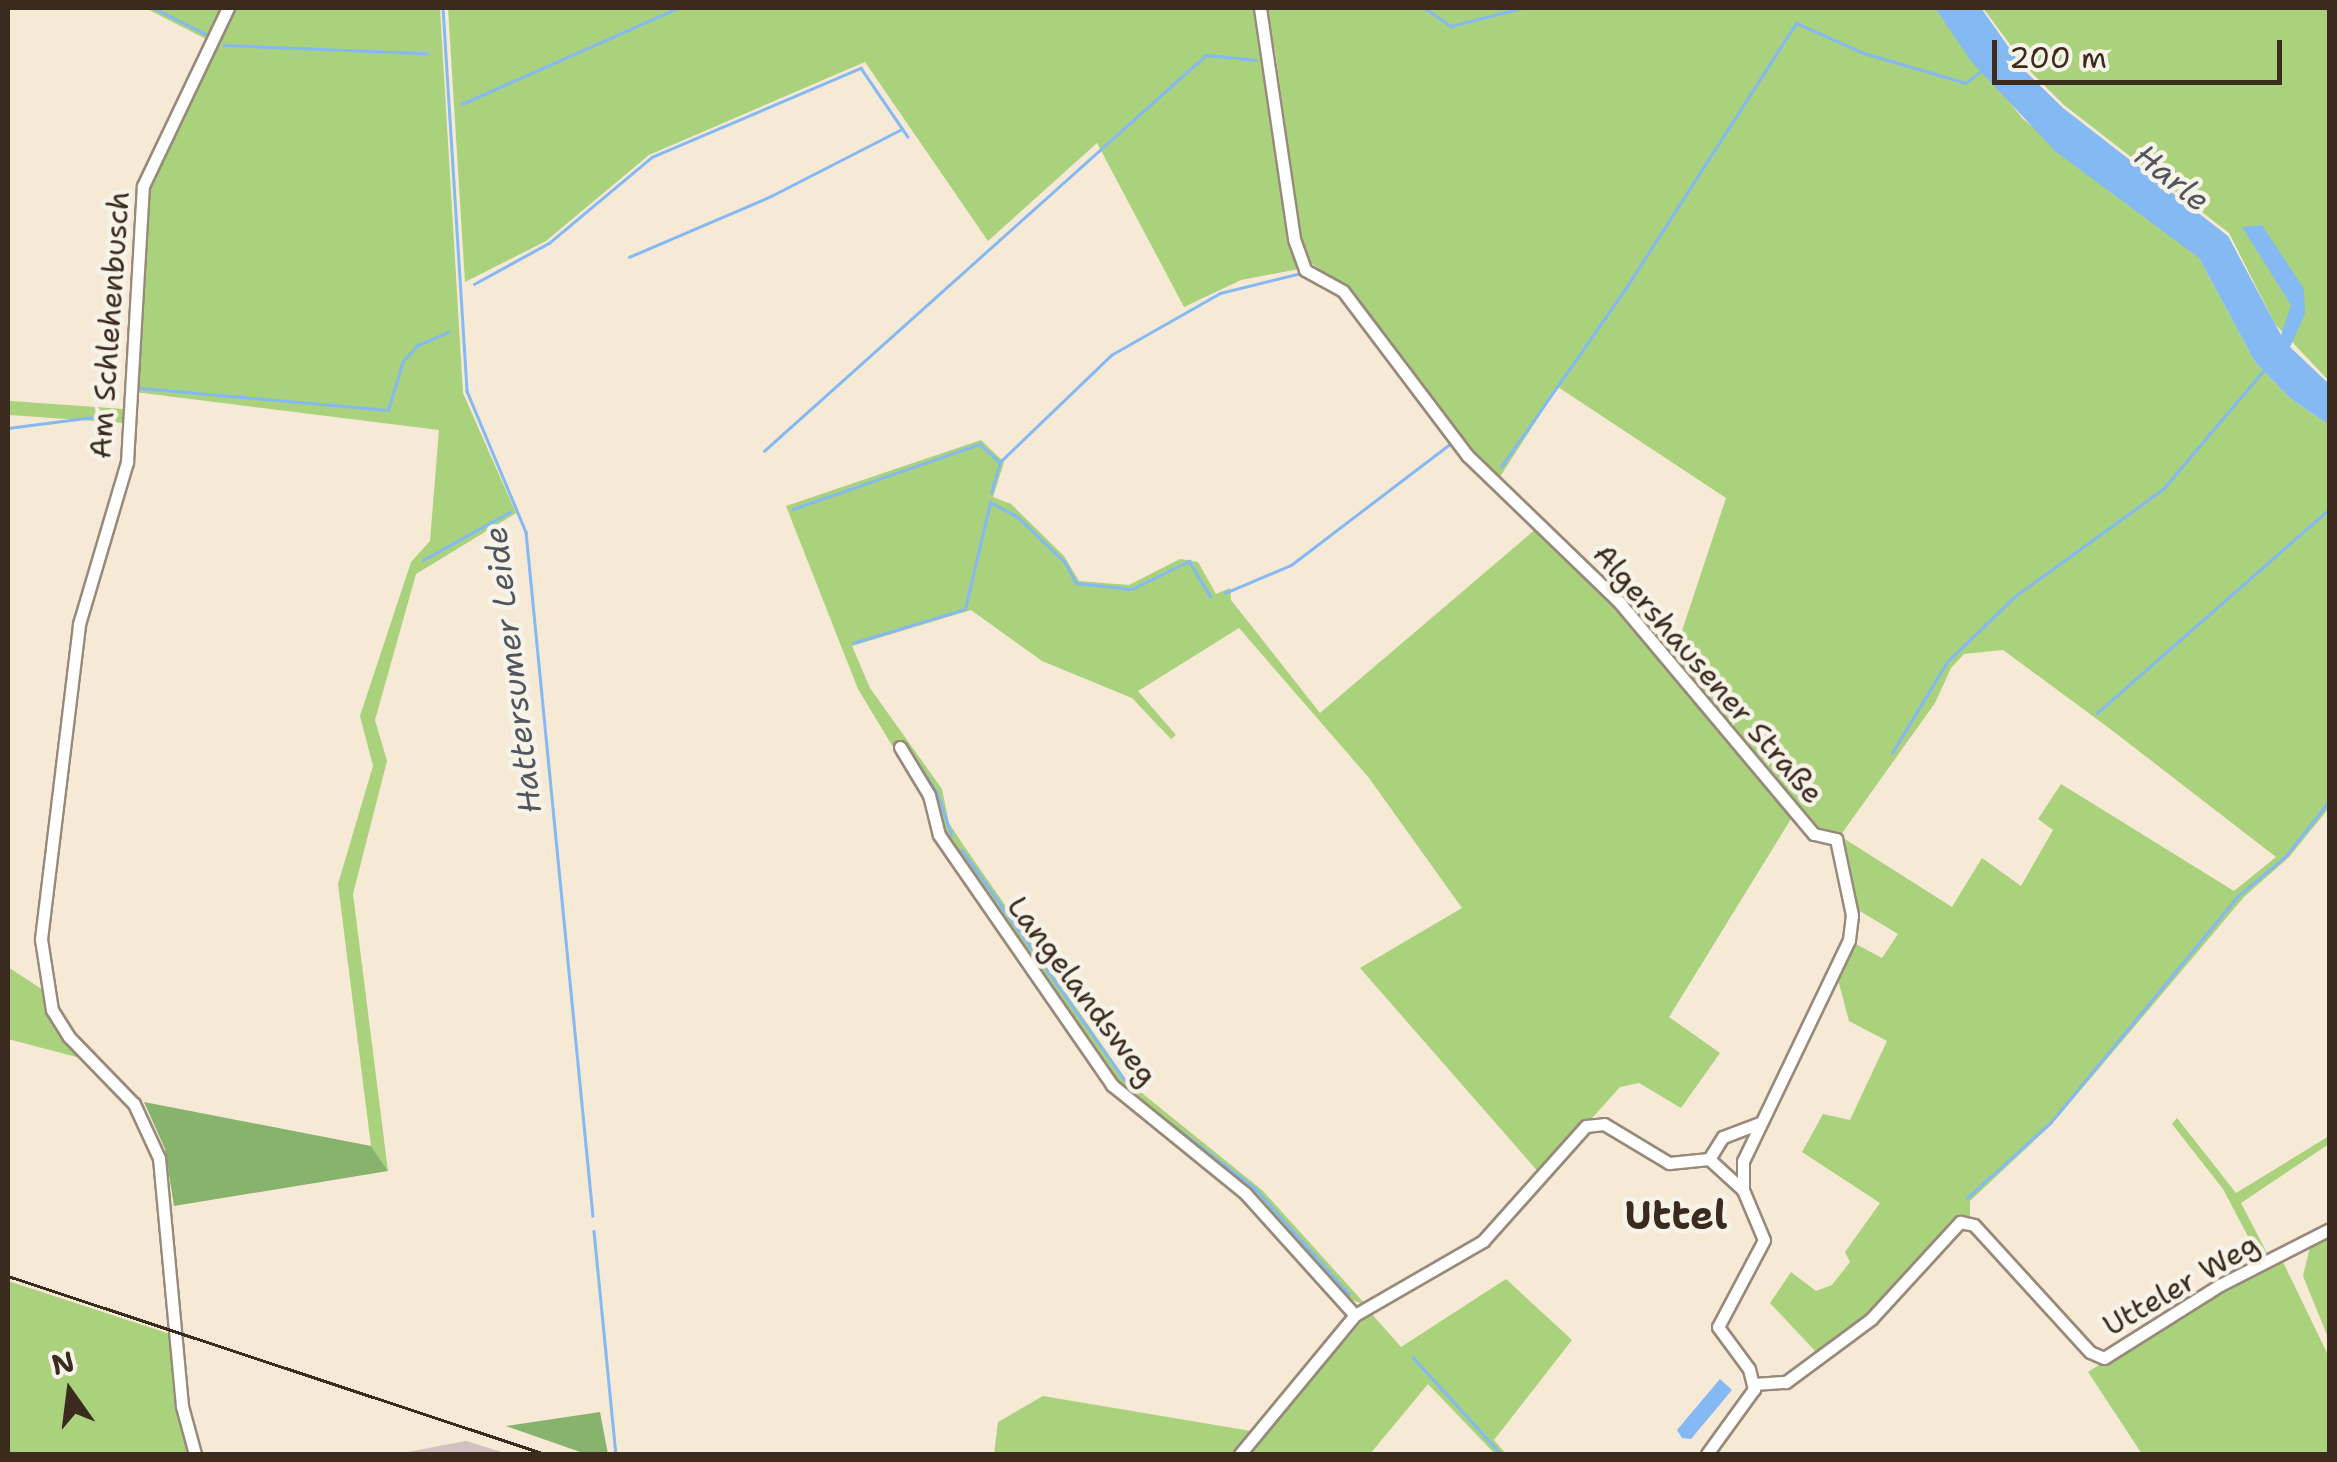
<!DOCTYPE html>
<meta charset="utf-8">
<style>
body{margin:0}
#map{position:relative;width:2337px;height:1462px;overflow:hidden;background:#f6e9d6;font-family:"Shantell Sans",sans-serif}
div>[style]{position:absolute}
.industrial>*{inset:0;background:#d2bfbf}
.green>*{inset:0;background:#aad17c;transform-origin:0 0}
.forest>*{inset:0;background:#87b36c}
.water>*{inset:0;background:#84b9f3}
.stream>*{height:2.5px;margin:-1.25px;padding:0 1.25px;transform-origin:1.25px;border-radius:1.25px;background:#84b9f3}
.roads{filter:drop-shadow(2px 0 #988a7a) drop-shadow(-2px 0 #988a7a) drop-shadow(0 2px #988a7a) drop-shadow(0 -2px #988a7a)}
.minor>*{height:11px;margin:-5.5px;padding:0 5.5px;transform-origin:5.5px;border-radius:5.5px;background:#fff}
.rail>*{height:2.5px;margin:-1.25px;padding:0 1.25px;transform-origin:1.25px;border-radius:1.25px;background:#3b2a1e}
span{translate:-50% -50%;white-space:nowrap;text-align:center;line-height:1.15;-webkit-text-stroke:9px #f7f3e8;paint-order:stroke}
.street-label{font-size:30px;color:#3b2a1e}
.water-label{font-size:32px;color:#51555e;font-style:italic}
.district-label{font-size:40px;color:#3b2a1e;font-weight:700}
.frame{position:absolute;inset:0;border:10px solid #3b2a1e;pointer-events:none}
.north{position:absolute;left:20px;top:1342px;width:100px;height:100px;-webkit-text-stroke:8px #f7f3e8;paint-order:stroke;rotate:346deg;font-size:28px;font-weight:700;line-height:40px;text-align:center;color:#3b2a1e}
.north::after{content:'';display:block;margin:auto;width:35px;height:45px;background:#3b2a1e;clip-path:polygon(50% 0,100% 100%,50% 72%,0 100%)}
.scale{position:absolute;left:1992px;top:40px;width:290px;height:45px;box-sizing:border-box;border:5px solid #3b2a1e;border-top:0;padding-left:12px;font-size:30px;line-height:35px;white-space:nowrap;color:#3b2a1e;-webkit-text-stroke:8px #f7f3e8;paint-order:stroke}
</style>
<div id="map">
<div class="industrial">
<div style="clip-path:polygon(466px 1441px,508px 1454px,397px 1454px)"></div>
</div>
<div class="green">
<div style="clip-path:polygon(145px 8px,223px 8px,208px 40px)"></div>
<div style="clip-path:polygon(232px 8px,440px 8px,463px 393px,516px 513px,416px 574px,375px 720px,387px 761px,353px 894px,388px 1171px,371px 1146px,338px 884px,373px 766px,360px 716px,411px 562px,430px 541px,439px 430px,135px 392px,144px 210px,154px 165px)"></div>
<div style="clip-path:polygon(1256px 8px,1299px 269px,1241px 280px,1184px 307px,1097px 143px,988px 241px,865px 62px,649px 155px,546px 241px,465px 282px,448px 8px)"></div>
<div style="clip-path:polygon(evenodd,1262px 8px,1935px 8px,2023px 119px,2199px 258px,2255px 362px,2291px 399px,2329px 425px,2329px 808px,2289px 857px,2244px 897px,2052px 1124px,1970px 1201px,1970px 1217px,1950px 1221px,1884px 1304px,1817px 1353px,1770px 1303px,1791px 1272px,1816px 1291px,1832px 1285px,1850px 1262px,1845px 1252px,1880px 1203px,1802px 1152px,1823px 1114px,1850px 1120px,1887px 1041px,1849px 1021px,1837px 976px,1852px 942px,1882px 958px,1898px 934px,1855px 908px,1840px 837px,1820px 829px,1674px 655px,1726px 498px,1558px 387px,1496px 483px,1347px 289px,1311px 263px,1301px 242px,1275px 50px,1262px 8px,2003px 650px,2109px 728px,2276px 857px,2234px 891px,2061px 784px,2038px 819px,2053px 830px,2021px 886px,1982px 858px,1952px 907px,1840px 836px,1935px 703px,1951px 668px,1964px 654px,2003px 650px)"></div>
<div style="clip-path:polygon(1983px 8px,2329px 8px,2329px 381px,2275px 324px,2229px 233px,2064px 105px,2029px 70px)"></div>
<div style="left:124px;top:409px;width:14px;height:117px;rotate:94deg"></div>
<div style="clip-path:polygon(981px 440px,1004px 462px,993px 497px,1011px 504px,1064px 556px,1079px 581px,1129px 585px,1180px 559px,1198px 562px,1216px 594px,1230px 588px,1231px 600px,1320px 713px,1537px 528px,1616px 604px,1791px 819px,1669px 1017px,1720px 1053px,1681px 1108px,1639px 1083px,1620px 1087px,1541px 1175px,1360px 968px,1462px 908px,1369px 778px,1239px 628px,1138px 691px,1176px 735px,1171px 739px,1132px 698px,1042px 661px,971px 610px,852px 646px,870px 688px,942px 789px,949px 823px,964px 846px,1127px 1081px,1262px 1190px,1366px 1305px,1346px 1298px,1251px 1192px,1116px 1082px,941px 826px,901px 743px,893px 747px,858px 689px,786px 506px)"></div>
<div style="clip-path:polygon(8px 967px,43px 990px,84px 1059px,8px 1039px)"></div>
<div style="clip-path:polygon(2177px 1118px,2236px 1193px,2329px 1136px,2329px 1144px,2241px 1203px,2268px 1255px,2260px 1259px,2223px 1189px,2172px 1124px)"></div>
<div style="clip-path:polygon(2329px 1236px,2329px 1340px,2303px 1276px,2310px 1247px)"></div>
<div style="clip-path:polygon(2282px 1260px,2329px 1357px,2329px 1454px,2142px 1454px,2088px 1372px,2204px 1298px)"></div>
<div style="clip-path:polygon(1506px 1279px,1572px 1340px,1494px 1440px,1506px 1454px,1495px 1454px,1428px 1384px,1370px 1454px,1246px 1454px,1370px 1312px,1401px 1347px)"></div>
<div style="clip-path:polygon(8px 1281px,173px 1335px,187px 1454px,8px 1454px)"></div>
<div style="clip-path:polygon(1043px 1396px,1251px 1431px,1233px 1454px,994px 1454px,998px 1422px)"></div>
</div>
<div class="forest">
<div style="clip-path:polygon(144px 1102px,371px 1146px,388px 1171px,174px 1206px,165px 1149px)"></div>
<div style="clip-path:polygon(600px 1412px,608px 1454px,586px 1454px,506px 1426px)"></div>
</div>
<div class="water">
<div style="clip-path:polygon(1935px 8px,1981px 8px,2027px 73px,2063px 108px,2228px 236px,2281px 335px,2291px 305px,2242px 227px,2262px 225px,2304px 289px,2305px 314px,2290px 347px,2329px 384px,2329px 425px,2291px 399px,2255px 362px,2199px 258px,2055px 151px,1971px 61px)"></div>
<div style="clip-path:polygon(1720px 1379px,1732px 1390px,1691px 1439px,1682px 1438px,1677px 1430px)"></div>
</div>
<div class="stream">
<div style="left:154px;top:8px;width:60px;rotate:26.6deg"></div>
<div style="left:443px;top:8px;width:384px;rotate:86.4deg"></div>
<div style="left:467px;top:391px;width:153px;rotate:67.3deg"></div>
<div style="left:526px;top:532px;width:687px;rotate:84.41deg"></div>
<div style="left:1425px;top:8px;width:32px;rotate:35deg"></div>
<div style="left:1451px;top:26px;width:72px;rotate:-14.4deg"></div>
<div style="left:224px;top:45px;width:202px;rotate:2.3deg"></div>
<div style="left:462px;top:104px;width:236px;rotate:-24deg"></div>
<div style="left:629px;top:257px;width:155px;rotate:-23.2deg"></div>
<div style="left:771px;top:196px;width:147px;rotate:-27.1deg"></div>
<div style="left:474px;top:284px;width:85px;rotate:-28.7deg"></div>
<div style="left:549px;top:243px;width:134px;rotate:-39.9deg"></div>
<div style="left:652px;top:157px;width:227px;rotate:-23.1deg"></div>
<div style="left:861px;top:68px;width:83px;rotate:55.7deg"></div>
<div style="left:141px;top:388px;width:248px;rotate:5.1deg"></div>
<div style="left:388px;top:410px;width:51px;rotate:-73deg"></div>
<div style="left:403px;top:361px;width:22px;rotate:-47deg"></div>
<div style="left:418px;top:345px;width:33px;rotate:-23deg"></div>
<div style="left:8px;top:428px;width:109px;rotate:-7.4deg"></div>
<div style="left:764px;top:451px;width:593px;rotate:-41.86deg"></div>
<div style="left:1206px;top:55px;width:50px;rotate:5.7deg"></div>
<div style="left:1501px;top:467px;width:215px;rotate:-55.1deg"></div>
<div style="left:1624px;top:291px;width:318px;rotate:-57.3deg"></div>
<div style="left:1796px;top:23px;width:74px;rotate:23.8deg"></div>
<div style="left:1864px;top:53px;width:106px;rotate:16.4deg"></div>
<div style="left:1966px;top:83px;width:19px;rotate:-39deg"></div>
<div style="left:991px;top:493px;width:32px;rotate:-74deg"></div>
<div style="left:1000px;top:462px;width:154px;rotate:-43.9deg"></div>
<div style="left:1111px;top:355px;width:125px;rotate:-29.6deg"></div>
<div style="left:1220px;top:293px;width:83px;rotate:-13.9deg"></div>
<div style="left:793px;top:509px;width:198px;rotate:-19.2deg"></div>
<div style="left:980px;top:444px;width:25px;rotate:43deg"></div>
<div style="left:423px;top:560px;width:99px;rotate:-28.9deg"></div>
<div style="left:1225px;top:593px;width:72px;rotate:-23deg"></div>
<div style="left:1291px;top:565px;width:200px;rotate:-37.3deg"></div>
<div style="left:853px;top:643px;width:117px;rotate:-16.9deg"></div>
<div style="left:965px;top:609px;width:110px;rotate:-76.8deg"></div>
<div style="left:990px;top:502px;width:32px;rotate:28deg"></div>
<div style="left:1018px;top:517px;width:65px;rotate:43.8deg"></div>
<div style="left:1065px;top:562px;width:24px;rotate:62deg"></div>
<div style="left:1076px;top:583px;width:56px;rotate:6.1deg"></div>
<div style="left:1132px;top:589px;width:64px;rotate:-26.2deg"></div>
<div style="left:1189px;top:561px;width:42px;rotate:58.6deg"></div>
<div style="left:2097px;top:713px;width:310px;rotate:-41.3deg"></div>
<div style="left:907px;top:747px;width:54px;rotate:56.3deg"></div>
<div style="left:937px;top:792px;width:46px;rotate:71.2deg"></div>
<div style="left:1892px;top:753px;width:106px;rotate:-58.9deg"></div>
<div style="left:1947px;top:662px;width:93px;rotate:-44.1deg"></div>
<div style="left:2014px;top:597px;width:184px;rotate:-35.9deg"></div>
<div style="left:2163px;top:489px;width:155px;rotate:-49.7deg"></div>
<div style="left:962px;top:850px;width:299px;rotate:54.7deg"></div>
<div style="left:1148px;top:1106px;width:135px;rotate:37.5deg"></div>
<div style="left:1255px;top:1188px;width:142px;rotate:48.4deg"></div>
<div style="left:1967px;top:1198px;width:113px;rotate:-42.1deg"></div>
<div style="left:2051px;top:1122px;width:293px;rotate:-50.4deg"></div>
<div style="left:2238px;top:896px;width:61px;rotate:-39.7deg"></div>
<div style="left:2285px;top:857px;width:73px;rotate:-51.7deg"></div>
<div style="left:594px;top:1231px;width:224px;rotate:84.4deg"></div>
<div style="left:1413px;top:1357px;width:131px;rotate:47.8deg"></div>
</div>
<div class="roads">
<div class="minor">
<div style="left:1260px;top:8px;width:233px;rotate:81.6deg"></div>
<div style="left:1294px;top:239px;width:33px;rotate:70deg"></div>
<div style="left:1305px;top:270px;width:43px;rotate:28.9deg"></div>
<div style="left:1343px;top:291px;width:207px;rotate:52.9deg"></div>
<div style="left:1468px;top:456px;width:210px;rotate:44deg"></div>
<div style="left:1619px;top:602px;width:303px;rotate:50deg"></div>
<div style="left:1814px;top:834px;width:23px;rotate:13deg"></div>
<div style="left:1836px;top:839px;width:78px;rotate:78.1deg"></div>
<div style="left:1852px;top:915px;width:25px;rotate:97deg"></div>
<div style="left:1849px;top:940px;width:245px;rotate:115.6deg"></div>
<div style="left:1743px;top:1161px;width:29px;rotate:90deg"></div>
<div style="left:1743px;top:1190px;width:54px;rotate:67.2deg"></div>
<div style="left:1764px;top:1240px;width:98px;rotate:117.9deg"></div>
<div style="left:1718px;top:1327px;width:52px;rotate:53.6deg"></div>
<div style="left:1749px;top:1369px;width:21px;rotate:76deg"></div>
<div style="left:1754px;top:1389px;width:80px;rotate:125.9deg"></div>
<div style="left:900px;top:747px;width:56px;rotate:58.9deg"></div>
<div style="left:929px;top:795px;width:41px;rotate:76deg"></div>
<div style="left:939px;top:835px;width:304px;rotate:55.3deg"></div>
<div style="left:1112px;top:1085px;width:171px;rotate:39.1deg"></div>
<div style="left:1245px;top:1193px;width:164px;rotate:48deg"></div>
<div style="left:1709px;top:1159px;width:26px;rotate:-58deg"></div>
<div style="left:1723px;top:1137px;width:39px;rotate:-21deg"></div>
<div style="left:1754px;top:1384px;width:32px;rotate:-4deg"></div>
<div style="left:1786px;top:1382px;width:106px;rotate:-36.5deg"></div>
<div style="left:1871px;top:1319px;width:132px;rotate:-47.5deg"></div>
<div style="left:1960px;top:1222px;width:14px;rotate:12deg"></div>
<div style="left:1974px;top:1225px;width:172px;rotate:47.6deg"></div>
<div style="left:2090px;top:1352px;width:15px;rotate:23deg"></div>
<div style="left:2104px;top:1358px;width:137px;rotate:-32.2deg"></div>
<div style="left:2220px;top:1285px;width:123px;rotate:-27deg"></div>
<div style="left:195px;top:1454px;width:50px;rotate:-105.2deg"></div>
<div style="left:182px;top:1406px;width:249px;rotate:-95.3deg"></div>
<div style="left:159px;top:1158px;width:60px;rotate:-114.8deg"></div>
<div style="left:134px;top:1104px;width:93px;rotate:-134.1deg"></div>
<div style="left:69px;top:1037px;width:32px;rotate:-122deg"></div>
<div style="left:52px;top:1010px;width:72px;rotate:-98.8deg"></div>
<div style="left:41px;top:939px;width:317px;rotate:-83.1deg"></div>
<div style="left:79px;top:624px;width:169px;rotate:-73.5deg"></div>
<div style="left:127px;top:462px;width:276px;rotate:-86.7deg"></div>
<div style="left:143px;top:186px;width:197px;rotate:-64.5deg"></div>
<div style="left:1240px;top:1454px;width:180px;rotate:-50.4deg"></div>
<div style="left:1355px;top:1315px;width:148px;rotate:-30deg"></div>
<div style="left:1483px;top:1241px;width:154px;rotate:-48.2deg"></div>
<div style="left:1586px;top:1126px;width:18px;rotate:-6deg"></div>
<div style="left:1604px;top:1124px;width:76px;rotate:31deg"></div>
<div style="left:1669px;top:1163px;width:40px;rotate:-5.7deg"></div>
<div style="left:1709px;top:1159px;width:46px;rotate:42.4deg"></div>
</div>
</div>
<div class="rail">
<div style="left:8px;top:1276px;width:566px;rotate:18.34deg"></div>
</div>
<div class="street-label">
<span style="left:110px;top:325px;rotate:-86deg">Am Schlehenbusch</span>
<span style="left:1708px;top:674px;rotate:49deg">Algershausener Straße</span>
<span style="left:1082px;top:991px;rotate:53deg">Langelandsweg</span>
<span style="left:2181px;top:1285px;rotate:-30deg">Utteler Weg</span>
</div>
<div class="water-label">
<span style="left:2172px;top:178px;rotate:39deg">Harle</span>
<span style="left:513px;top:670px;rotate:-97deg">Hattersumer Leide</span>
</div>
<div class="district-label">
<span style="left:1676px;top:1215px">Uttel</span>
</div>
<div class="frame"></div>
<div class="north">N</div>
<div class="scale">200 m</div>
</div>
